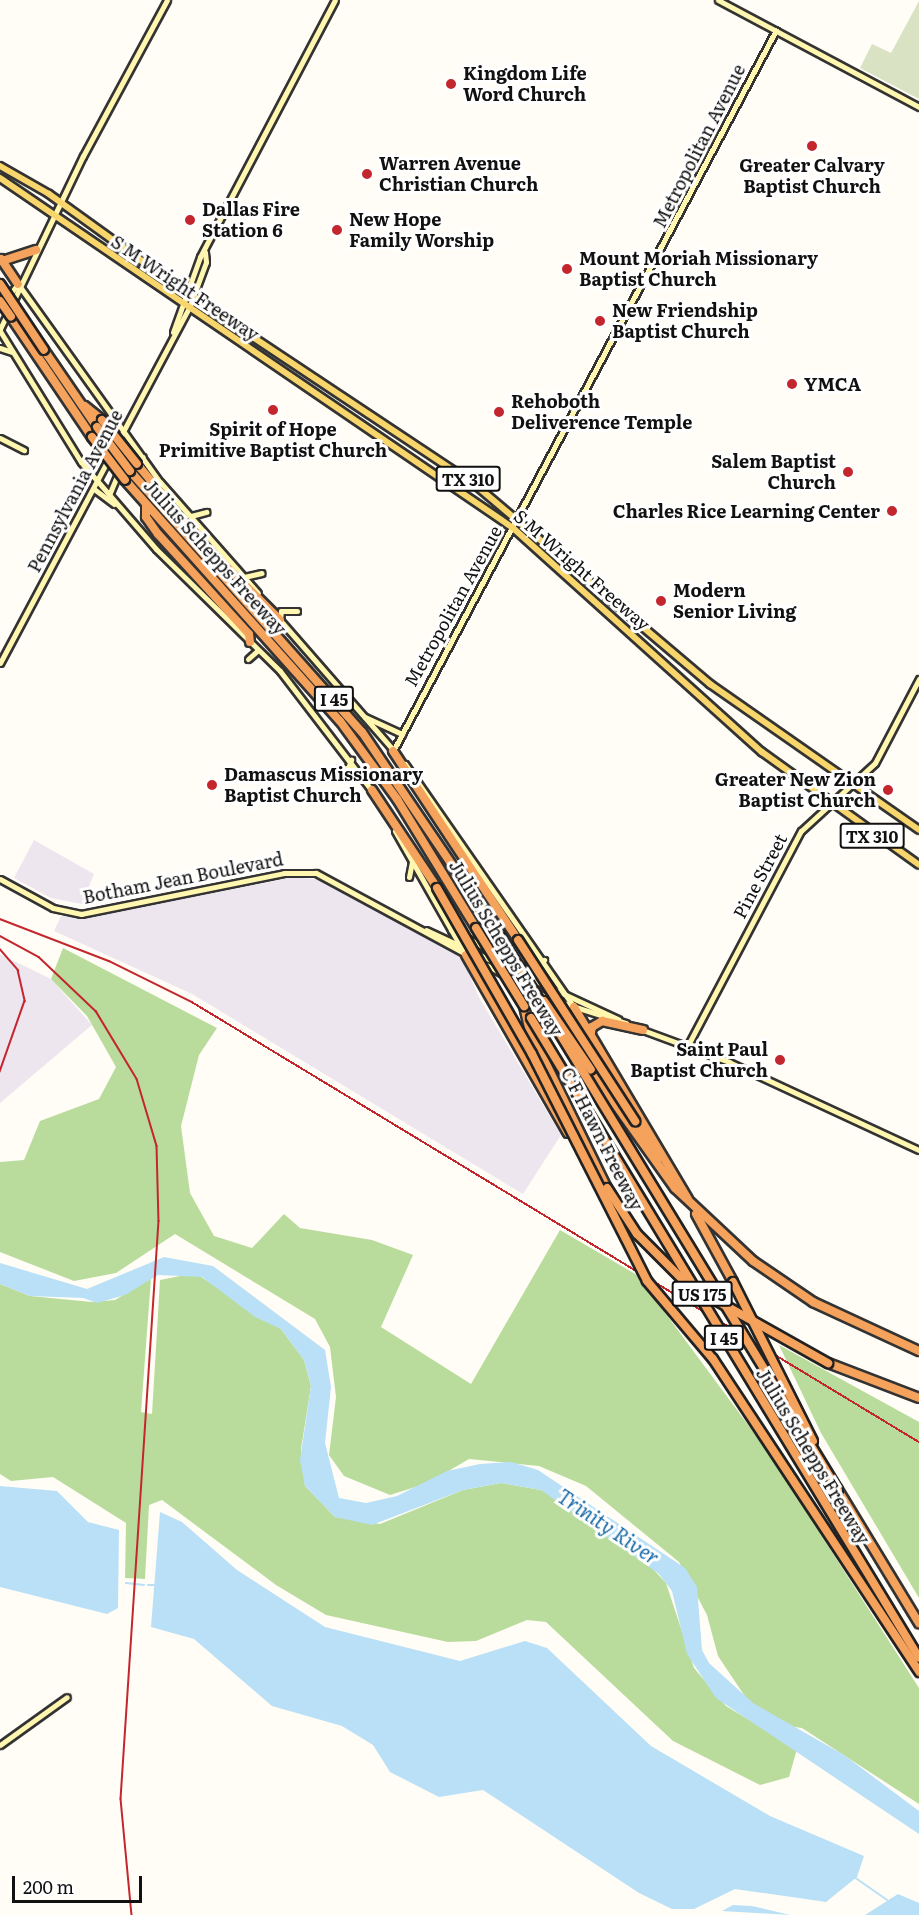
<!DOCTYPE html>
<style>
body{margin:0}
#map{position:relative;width:919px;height:1915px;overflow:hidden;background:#fffdf5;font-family:Literata,serif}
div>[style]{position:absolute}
.industrial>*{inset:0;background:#eee6ef}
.forest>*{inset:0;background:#b9dc9c}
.cemetery>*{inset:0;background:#d9e3c4}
.water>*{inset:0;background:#b9e0f7}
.stream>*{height:1.5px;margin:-0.75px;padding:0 0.75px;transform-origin:0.75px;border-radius:0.75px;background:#b9e0f7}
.roads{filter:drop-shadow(2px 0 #333) drop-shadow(-2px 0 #333) drop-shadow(0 2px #333) drop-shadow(0 -2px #333)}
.secondary>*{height:5px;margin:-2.5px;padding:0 2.5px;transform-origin:2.5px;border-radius:2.5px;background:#fff6b0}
.primary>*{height:6px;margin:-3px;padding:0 3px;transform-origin:3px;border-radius:3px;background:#f9d66b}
.highway>*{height:8px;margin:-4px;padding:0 4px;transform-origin:4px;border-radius:4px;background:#f5a25d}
.rail>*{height:1.5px;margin:-0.75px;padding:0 0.75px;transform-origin:0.75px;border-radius:0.75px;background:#c4262e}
.bridges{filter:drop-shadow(2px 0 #222) drop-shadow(-2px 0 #222) drop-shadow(0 2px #222) drop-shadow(0 -2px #222)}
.highway-bridge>*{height:8px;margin:-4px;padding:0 4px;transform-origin:4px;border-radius:4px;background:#f5a25d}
.dots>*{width:16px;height:16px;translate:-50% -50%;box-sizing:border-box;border:3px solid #fff;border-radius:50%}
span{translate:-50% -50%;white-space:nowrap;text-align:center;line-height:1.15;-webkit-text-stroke:6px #fff;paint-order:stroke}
.shield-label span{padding:2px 4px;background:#fff;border:2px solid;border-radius:4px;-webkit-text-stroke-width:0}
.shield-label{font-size:16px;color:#111;font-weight:700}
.poi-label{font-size:18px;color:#111;font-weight:700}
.left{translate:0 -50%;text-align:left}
.right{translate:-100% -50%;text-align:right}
.street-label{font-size:18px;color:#111}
.water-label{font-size:20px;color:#1768a6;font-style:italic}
.scale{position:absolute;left:12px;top:1876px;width:130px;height:27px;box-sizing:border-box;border:3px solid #111;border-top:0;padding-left:8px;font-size:18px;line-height:21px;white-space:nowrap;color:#111;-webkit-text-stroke:4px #fff;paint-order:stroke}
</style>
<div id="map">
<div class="industrial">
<div style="clip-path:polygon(34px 840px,94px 874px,82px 904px,51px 898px,14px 878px)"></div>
<div style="clip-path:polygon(294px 877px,321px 880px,461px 956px,480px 999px,561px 1135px,523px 1194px,192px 994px,54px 931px,61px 916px,92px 917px)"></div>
<div style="clip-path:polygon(0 954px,51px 979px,92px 1025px,0 1103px)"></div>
</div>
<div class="forest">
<div style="clip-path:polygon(63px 948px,217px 1028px,199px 1055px,181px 1126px,190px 1193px,214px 1236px,252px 1248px,284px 1214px,300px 1228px,372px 1240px,413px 1255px,381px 1327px,471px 1384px,560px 1230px,637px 1275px,768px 1452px,919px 1688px,919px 1804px,802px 1728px,775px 1724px,748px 1701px,718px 1656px,707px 1615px,679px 1562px,586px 1486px,539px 1466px,469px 1459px,428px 1483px,390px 1495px,344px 1476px,329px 1455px,336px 1397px,330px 1347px,315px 1319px,175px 1234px,116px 1273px,74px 1281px,0 1252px,0 1162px,24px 1160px,40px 1121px,99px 1099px,116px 1067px,87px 1016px,51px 979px)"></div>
<div style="clip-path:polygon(195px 1273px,281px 1329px,304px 1360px,311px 1386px,301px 1449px,305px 1486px,335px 1517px,380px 1524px,463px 1490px,501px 1483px,541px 1490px,562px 1501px,640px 1555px,666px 1583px,694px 1668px,726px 1706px,797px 1749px,789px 1777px,760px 1785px,673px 1741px,546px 1622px,527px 1620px,476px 1641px,448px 1642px,326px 1615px,276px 1585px,162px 1500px,149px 1505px,145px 1579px,125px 1578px,126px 1523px,53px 1477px,11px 1481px,0 1474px,0 1284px,30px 1296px,92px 1302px,115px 1300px,151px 1278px,141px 1412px,152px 1414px,160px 1280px)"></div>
<div style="clip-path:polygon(779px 1345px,919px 1422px,919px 1598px,821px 1433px)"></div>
</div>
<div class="cemetery">
<div style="clip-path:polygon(919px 1px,919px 99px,860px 68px,872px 44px,891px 53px)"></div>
</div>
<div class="water">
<div style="clip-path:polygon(164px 1257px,213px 1266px,325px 1350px,331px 1387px,325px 1443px,339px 1498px,366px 1503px,397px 1496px,447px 1471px,480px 1464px,511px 1462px,538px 1470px,685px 1568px,697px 1587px,702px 1650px,709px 1663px,753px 1703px,844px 1755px,919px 1811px,919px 1834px,716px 1698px,687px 1654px,672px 1591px,659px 1574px,541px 1490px,501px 1483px,463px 1490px,372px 1525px,335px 1517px,305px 1486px,300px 1460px,311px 1386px,304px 1360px,281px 1329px,255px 1317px,202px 1277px,158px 1275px,125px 1295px,97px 1303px,83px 1298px,30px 1296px,0 1284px,0 1263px,87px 1289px)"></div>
<div style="clip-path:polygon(0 1486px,57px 1491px,88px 1522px,119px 1530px,118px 1608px,107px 1614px,0 1587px)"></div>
<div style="clip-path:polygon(160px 1512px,182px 1522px,237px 1570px,325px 1627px,460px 1661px,525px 1641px,547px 1648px,651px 1746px,770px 1816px,864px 1856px,857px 1877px,826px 1902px,735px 1889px,694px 1909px,672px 1909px,639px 1893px,483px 1790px,439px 1797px,390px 1772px,373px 1745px,342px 1726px,272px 1706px,194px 1639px,151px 1627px)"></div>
<div style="clip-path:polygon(898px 1894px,919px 1903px,919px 1915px,865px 1915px)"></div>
<div style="clip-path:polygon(733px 1905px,752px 1906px,790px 1915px,722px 1911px)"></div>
</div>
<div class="stream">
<div style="left:126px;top:1583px;width:18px;rotate:6deg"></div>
<div style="left:148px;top:1585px;width:7px"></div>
<div style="left:856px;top:1878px;width:38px;rotate:35deg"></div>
</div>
<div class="roads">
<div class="secondary">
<div style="left:718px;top:0;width:228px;rotate:28deg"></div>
<div style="left:18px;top:284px;width:244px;rotate:54.4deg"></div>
<div style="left:160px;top:482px;width:148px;rotate:48.6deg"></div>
<div style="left:1px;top:305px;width:27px;rotate:-51deg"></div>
<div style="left:0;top:329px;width:192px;rotate:-64.4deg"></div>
<div style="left:83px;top:156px;width:177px;rotate:-61.7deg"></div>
<div style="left:0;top:331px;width:154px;rotate:58.3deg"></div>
<div style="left:81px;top:462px;width:115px;rotate:49.2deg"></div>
<div style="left:156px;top:549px;width:174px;rotate:44.5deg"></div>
<div style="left:280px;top:671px;width:153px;rotate:52.5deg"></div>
<div style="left:173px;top:332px;width:80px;rotate:-70.2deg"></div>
<div style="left:200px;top:257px;width:290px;rotate:-62.3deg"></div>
<div style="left:0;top:348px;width:13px;rotate:18deg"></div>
<div style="left:0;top:438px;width:27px;rotate:27deg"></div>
<div style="left:94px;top:489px;width:25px;rotate:37deg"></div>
<div style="left:109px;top:495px;width:38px;rotate:-67deg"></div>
<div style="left:124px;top:460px;width:19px;rotate:-9deg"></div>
<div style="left:191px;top:516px;width:16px;rotate:-15deg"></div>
<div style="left:244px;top:577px;width:18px;rotate:-13deg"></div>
<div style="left:279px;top:619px;width:176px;rotate:48.9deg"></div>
<div style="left:280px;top:620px;width:9px;rotate:-84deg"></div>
<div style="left:281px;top:611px;width:16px"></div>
<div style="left:248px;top:659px;width:13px;rotate:-42deg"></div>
<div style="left:0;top:663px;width:402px;rotate:-62deg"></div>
<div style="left:189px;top:308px;width:49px;rotate:-69.7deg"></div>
<div style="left:206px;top:262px;width:10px;rotate:-96deg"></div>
<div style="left:365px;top:717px;width:41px;rotate:24.7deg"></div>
<div style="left:393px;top:751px;width:816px;rotate:-62.02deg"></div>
<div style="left:405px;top:764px;width:296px;rotate:55.2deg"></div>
<div style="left:337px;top:769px;width:11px;rotate:-5deg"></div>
<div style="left:348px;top:768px;width:9px;rotate:-69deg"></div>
<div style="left:395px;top:831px;width:142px;rotate:60.4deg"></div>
<div style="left:409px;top:877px;width:16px;rotate:-79deg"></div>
<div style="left:0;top:879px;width:60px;rotate:28.7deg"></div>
<div style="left:53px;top:908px;width:29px;rotate:12deg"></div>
<div style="left:81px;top:914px;width:207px;rotate:-11.4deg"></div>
<div style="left:284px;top:873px;width:32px"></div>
<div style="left:316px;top:873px;width:263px;rotate:28.4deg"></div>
<div style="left:547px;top:998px;width:83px;rotate:17.6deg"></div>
<div style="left:426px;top:930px;width:212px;rotate:24.9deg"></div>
<div style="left:451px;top:930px;width:88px;rotate:27.1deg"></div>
<div style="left:529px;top:970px;width:9px;rotate:-6deg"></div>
<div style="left:538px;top:969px;width:11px;rotate:-56deg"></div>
<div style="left:640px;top:1029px;width:95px;rotate:20.3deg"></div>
<div style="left:729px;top:1062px;width:209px;rotate:24.9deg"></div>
<div style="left:688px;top:1045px;width:242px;rotate:-62.2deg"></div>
<div style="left:801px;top:831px;width:100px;rotate:-42.6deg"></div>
<div style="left:875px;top:763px;width:95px;rotate:-62.4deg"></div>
<div style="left:0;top:1745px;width:82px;rotate:-35.6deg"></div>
</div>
<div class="primary">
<div style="left:0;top:166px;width:56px;rotate:29.7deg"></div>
<div style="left:49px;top:194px;width:168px;rotate:35.8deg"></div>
<div style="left:185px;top:292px;width:346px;rotate:33.6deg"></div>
<div style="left:473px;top:483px;width:311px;rotate:40.3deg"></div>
<div style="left:710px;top:684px;width:255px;rotate:34.9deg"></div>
<div style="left:0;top:178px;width:621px;rotate:34.3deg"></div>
<div style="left:513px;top:528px;width:335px;rotate:42deg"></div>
<div style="left:762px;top:752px;width:193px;rotate:35.7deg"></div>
</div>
<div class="highway">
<div style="left:1px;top:259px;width:30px;rotate:56deg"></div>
<div style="left:2px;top:261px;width:36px;rotate:-18deg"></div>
<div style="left:11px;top:317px;width:145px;rotate:56deg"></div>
<div style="left:44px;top:350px;width:93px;rotate:55.5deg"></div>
<div style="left:85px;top:406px;width:22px;rotate:39deg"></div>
<div style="left:137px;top:464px;width:104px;rotate:50.1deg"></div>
<div style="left:204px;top:544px;width:107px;rotate:45deg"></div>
<div style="left:130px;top:471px;width:349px;rotate:48.4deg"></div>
<div style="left:362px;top:732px;width:244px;rotate:55.9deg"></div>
<div style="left:125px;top:480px;width:323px;rotate:48.3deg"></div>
<div style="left:340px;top:721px;width:97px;rotate:53.8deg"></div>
<div style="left:397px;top:799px;width:151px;rotate:58.5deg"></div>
<div style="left:146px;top:505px;width:12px;rotate:90deg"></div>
<div style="left:146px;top:517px;width:21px;rotate:55deg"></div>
<div style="left:158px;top:534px;width:135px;rotate:47.7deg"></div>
<div style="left:249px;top:634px;width:8px;rotate:83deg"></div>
<div style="left:393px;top:751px;width:227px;rotate:56.5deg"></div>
<div style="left:372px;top:790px;width:118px;rotate:56.4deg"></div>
<div style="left:466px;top:955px;width:205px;rotate:60.2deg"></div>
<div style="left:524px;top:1006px;width:26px;rotate:77deg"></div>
<div style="left:530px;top:1031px;width:175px;rotate:63.9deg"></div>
<div style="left:574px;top:1007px;width:223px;rotate:59.3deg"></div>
<div style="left:590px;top:1038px;width:11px;rotate:-80deg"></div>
<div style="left:592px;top:1027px;width:12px;rotate:-31deg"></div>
<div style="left:602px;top:1021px;width:42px;rotate:12.4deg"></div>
<div style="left:591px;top:1070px;width:145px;rotate:54.6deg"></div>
<div style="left:675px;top:1188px;width:107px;rotate:43.1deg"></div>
<div style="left:753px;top:1261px;width:73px;rotate:34.3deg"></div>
<div style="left:813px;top:1302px;width:117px;rotate:24.8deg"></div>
<div style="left:635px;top:1121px;width:44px;rotate:55.2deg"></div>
<div style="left:696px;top:1214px;width:77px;rotate:61.4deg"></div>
<div style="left:828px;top:1363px;width:97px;rotate:21deg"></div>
<div style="left:838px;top:1490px;width:156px;rotate:58.7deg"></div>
</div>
</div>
<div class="rail">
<div style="left:0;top:919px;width:117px;rotate:21.1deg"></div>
<div style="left:109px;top:961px;width:93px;rotate:26.3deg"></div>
<div style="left:192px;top:1002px;width:850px;rotate:31.18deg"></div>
<div style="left:0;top:936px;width:44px;rotate:28.3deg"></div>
<div style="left:39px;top:957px;width:79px;rotate:43.5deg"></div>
<div style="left:96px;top:1011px;width:79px;rotate:58.9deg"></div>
<div style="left:137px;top:1079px;width:70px;rotate:73.4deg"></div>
<div style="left:157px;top:1146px;width:75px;rotate:88.5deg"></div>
<div style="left:159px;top:1221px;width:579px;rotate:93.76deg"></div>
<div style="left:121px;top:1799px;width:117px;rotate:84.6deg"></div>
<div style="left:0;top:949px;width:28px;rotate:49deg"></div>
<div style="left:18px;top:970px;width:32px;rotate:77deg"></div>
<div style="left:25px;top:1001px;width:75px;rotate:109.4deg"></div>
</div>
<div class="bridges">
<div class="highway-bridge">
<div style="left:0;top:284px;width:79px;rotate:56.3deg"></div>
<div style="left:0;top:301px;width:19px;rotate:55deg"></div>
<div style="left:102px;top:420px;width:56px;rotate:51.5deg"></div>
<div style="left:97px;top:427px;width:55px;rotate:53.1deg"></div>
<div style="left:92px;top:437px;width:54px;rotate:52.5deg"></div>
<div style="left:437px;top:888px;width:191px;rotate:60.2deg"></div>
<div style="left:532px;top:1054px;width:254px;rotate:63.1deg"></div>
<div style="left:647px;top:1281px;width:102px;rotate:49.8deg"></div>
<div style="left:713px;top:1359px;width:375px;rotate:56.6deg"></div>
<div style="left:476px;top:928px;width:92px;rotate:58.4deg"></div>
<div style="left:499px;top:934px;width:651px;rotate:58.63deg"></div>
<div style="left:518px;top:940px;width:216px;rotate:57.1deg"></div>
<div style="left:544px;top:1001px;width:83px;rotate:55.7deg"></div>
<div style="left:531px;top:1018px;width:748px;rotate:58.77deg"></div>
<div style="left:607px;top:1188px;width:55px;rotate:56.9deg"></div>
<div style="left:637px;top:1234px;width:71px;rotate:45deg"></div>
<div style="left:687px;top:1284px;width:162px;rotate:29.3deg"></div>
<div style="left:733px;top:1282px;width:178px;rotate:63.3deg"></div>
</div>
</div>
<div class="dots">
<div style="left:451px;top:84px;background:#c4262e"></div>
<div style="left:812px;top:146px;background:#c4262e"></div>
<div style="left:367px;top:174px;background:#c4262e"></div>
<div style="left:190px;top:220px;background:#c4262e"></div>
<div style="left:337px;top:230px;background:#c4262e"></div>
<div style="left:567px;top:269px;background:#c4262e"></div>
<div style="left:600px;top:321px;background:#c4262e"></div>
<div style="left:792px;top:384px;background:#c4262e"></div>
<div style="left:273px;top:410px;background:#c4262e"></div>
<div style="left:499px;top:412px;background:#c4262e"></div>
<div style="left:848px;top:472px;background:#c4262e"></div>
<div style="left:892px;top:511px;background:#c4262e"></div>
<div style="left:661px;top:601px;background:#c4262e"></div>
<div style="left:212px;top:785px;background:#c4262e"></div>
<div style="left:888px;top:790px;background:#c4262e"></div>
<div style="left:780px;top:1060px;background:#c4262e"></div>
</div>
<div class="shield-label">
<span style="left:468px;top:479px">TX 310</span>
<span style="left:334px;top:699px">I 45</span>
<span style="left:872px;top:836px">TX 310</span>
<span style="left:702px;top:1294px">US 175</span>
<span style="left:724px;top:1338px">I 45</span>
</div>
<div class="poi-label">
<span class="left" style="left:463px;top:84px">Kingdom Life<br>Word Church</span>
<span class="left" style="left:379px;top:174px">Warren Avenue<br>Christian Church</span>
<span style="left:812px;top:176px">Greater Calvary<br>Baptist Church</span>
<span class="left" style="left:202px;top:220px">Dallas Fire<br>Station 6</span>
<span class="left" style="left:349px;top:230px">New Hope<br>Family Worship</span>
<span class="left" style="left:579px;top:269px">Mount Moriah Missionary<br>Baptist Church</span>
<span class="left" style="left:612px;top:321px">New Friendship<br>Baptist Church</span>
<span class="left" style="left:804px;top:384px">YMCA</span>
<span class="left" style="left:511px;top:412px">Rehoboth<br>Deliverence Temple</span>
<span style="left:273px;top:440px">Spirit of Hope<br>Primitive Baptist Church</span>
<span class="right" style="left:836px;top:472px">Salem Baptist<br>Church</span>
<span class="right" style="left:880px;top:511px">Charles Rice Learning Center</span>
<span class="left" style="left:673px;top:601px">Modern<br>Senior Living</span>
<span class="left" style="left:224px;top:785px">Damascus Missionary<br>Baptist Church</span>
<span class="right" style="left:876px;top:790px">Greater New Zion<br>Baptist Church</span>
<span class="right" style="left:768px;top:1060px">Saint Paul<br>Baptist Church</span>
</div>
<div class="street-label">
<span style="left:699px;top:146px;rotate:-63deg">Metropolitan Avenue</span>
<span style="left:185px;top:288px;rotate:34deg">S M Wright Freeway</span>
<span style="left:75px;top:491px;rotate:-62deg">Pennsylvania Avenue</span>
<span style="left:215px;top:557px;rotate:48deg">Julius Schepps Freeway</span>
<span style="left:582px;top:570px;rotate:41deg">S M Wright Freeway</span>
<span style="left:453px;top:606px;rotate:-61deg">Metropolitan Avenue</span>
<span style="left:760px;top:876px;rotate:-62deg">Pine Street</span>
<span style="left:183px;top:878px;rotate:-11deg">Botham Jean Boulevard</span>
<span style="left:506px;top:948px;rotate:59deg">Julius Schepps Freeway</span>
<span style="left:602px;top:1139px;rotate:63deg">C F Hawn Freeway</span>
<span style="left:813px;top:1456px;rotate:59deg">Julius Schepps Freeway</span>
</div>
<div class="water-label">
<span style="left:609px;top:1526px;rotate:34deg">Trinity River</span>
</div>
<div class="scale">200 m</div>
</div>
